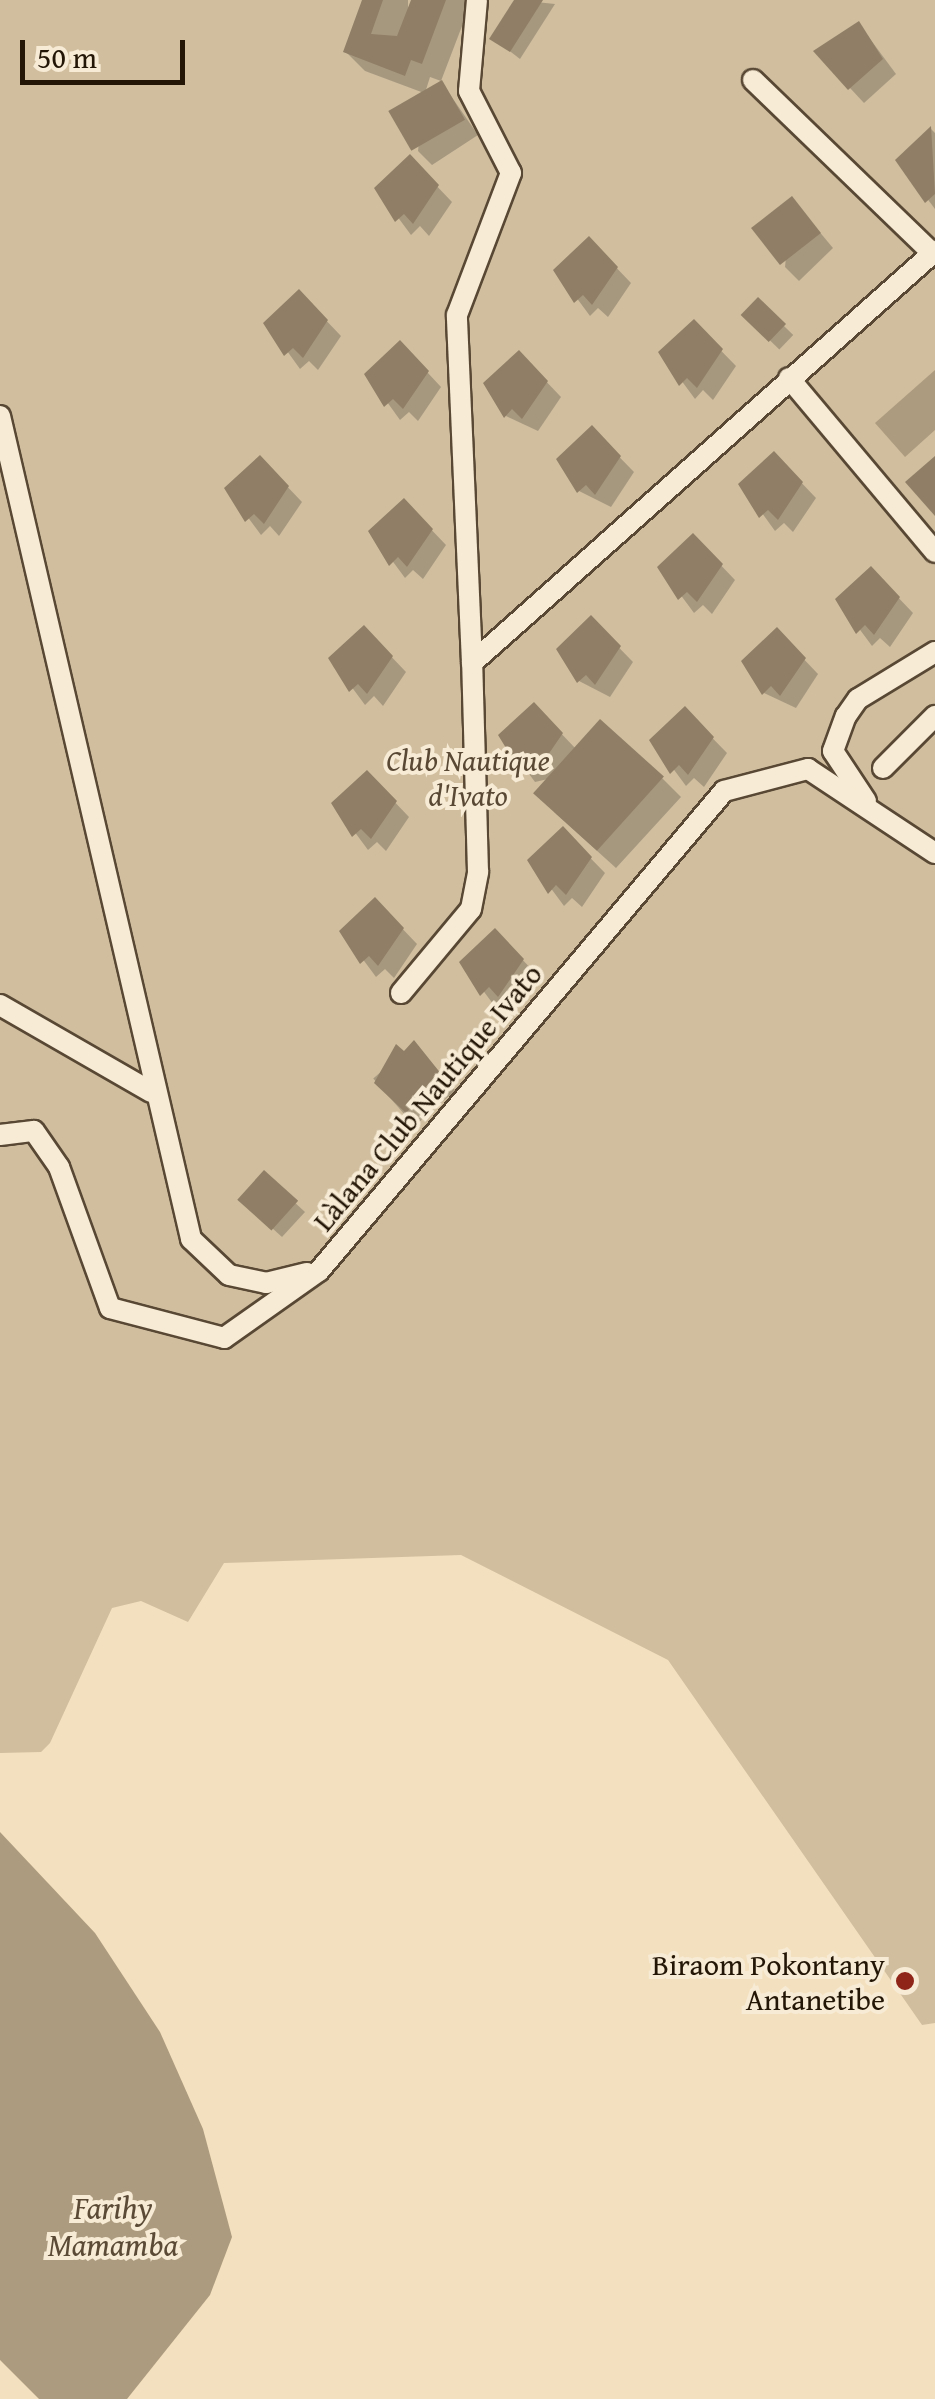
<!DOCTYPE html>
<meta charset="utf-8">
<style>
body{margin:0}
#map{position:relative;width:935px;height:2399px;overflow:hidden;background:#f3e0be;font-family:"Gentium Book Plus",serif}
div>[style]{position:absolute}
.green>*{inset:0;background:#d0be9f}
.water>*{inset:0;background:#ad9b7f}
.shadow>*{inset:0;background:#0003;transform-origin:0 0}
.building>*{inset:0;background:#907f66;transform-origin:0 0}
.roads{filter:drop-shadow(2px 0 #584834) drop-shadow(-2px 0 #584834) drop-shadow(0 2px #584834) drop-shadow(0 -2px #584834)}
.street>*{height:20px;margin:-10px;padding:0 10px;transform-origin:10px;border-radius:10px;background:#f7ebd5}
.dots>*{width:28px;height:28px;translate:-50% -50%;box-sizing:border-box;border:5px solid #f7ebd5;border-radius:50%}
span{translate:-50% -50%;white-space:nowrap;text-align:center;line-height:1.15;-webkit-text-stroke:8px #f7ebd5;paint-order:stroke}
.park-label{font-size:30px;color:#584834;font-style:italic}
.street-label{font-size:30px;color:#241606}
.poi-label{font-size:30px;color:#241606}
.right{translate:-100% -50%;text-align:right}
.water-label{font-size:32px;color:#5b4b36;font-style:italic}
.scale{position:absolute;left:20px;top:40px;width:165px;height:45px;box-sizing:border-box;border:5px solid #241606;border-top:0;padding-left:12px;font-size:30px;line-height:35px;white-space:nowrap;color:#241606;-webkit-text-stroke:8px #f7ebd5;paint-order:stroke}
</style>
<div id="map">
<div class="green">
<div style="clip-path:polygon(0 0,935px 0,935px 2023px,922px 2025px,668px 1660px,461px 1555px,224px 1563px,188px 1622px,141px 1601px,112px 1608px,50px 1743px,41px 1752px,0 1753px)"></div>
</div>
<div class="water">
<div style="clip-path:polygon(935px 370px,935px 430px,905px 457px,875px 423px)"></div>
<div style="clip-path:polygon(0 1832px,95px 1933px,160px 2032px,203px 2129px,232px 2237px,210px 2295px,127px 2399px,39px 2399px,0 2360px)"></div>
</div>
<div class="shadow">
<div style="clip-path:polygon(365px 0,408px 0,408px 14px,413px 0,472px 0,441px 81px,430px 77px,425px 93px,442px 83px,478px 135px,432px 165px,418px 151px,424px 93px,365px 71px,346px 52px)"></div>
<div style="clip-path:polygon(517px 0,555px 4px,520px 59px,493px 38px)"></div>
<div style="clip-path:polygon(859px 24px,896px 74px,864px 103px,850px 88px)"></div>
<div style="clip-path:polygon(931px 129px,935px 133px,935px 209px,898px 160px)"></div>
<div style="clip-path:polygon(410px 158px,452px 202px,429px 236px,420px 226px,411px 235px,377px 189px)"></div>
<div style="clip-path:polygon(792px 199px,833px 248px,799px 281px,785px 267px)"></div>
<div style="clip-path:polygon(589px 239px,631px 283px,608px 317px,598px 308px,590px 316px,556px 270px)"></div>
<div style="clip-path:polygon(299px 292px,341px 336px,318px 370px,309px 361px,300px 369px,267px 323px)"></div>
<div style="left:758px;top:301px;width:49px;height:20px;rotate:44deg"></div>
<div style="clip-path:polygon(693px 322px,736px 366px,713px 400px,703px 390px,695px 399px,661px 353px)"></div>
<div style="clip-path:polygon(400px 343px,441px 387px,418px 421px,409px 412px,400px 420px,367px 374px)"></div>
<div style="clip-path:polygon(519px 353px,561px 397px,538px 431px,506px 416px)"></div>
<div style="clip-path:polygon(592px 429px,634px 472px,611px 507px,579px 491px)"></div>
<div style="clip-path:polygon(774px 454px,816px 498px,793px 532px,784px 523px,775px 531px,742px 485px)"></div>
<div style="clip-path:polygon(260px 458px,302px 502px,279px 536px,270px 526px,261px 535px,227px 489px)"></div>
<div style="clip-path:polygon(404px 501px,446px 545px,423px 579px,413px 570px,405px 578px,371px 532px)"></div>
<div style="clip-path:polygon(693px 536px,735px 580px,712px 614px,703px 605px,694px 613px,660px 567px)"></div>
<div style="clip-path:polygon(871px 569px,913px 613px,890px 647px,880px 638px,872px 646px,838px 600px)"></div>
<div style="clip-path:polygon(591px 619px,633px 662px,610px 697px,579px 681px)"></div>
<div style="clip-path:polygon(364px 628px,406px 672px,383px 706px,374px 696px,365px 705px,331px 659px)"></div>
<div style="clip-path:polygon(776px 630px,818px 674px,796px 708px,764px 693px)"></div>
<div style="clip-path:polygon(534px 705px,576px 749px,662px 778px,681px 797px,616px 868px,554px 812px,548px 779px,535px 782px,501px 736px)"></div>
<div style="clip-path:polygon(685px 710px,727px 753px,704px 787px,694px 778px,686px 786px,652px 740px)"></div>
<div style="clip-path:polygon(367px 773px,409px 817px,386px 851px,377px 842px,368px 850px,334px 804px)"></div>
<div style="clip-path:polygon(563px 830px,605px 873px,582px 907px,572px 898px,564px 906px,530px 860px)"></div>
<div style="clip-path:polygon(375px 900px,417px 944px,394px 978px,385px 969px,376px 977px,342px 931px)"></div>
<div style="clip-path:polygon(495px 931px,537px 975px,514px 1009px,504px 1000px,496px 1008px,462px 962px)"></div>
<div style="left:414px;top:1043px;width:63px;height:54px;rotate:49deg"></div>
<div style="clip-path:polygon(264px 1174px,305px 1212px,282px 1237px,250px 1208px)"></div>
</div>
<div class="building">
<div style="clip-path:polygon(362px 0,383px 0,371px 34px,397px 36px,411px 0,446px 0,422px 64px,411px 60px,405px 76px,343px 52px)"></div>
<div style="clip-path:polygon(514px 0,543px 0,510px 52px,489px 39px)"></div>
<div style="clip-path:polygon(859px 21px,883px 59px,848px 90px,813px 51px)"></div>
<div style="left:442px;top:80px;width:46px;height:62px;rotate:60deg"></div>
<div style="clip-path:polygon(931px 126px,935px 194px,925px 203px,895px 160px)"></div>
<div style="clip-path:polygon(410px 154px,439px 185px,413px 224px,404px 214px,395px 222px,374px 188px)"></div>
<div style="left:792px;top:196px;width:47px;height:52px;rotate:52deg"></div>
<div style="clip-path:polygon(589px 236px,618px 267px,592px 305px,583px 295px,574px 303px,553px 270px)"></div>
<div style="clip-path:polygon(299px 289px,328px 320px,303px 358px,293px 348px,284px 356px,263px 323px)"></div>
<div style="left:758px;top:297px;width:39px;height:25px;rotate:44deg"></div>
<div style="clip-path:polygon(694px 319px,723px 349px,697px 388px,687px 378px,679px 386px,658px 352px)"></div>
<div style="clip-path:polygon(400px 340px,429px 371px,403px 409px,393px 399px,384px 407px,364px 374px)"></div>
<div style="clip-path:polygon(519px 350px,548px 381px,522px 419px,512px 409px,504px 418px,483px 383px)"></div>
<div style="clip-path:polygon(592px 425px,621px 456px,595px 495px,586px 485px,577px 493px,556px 459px)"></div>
<div style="clip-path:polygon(774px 451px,803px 482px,778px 520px,768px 510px,759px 518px,738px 484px)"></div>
<div style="clip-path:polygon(260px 455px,289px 486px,264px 524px,254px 514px,245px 522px,224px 488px)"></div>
<div style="clip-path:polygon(935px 456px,935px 516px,905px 482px)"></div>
<div style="clip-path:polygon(404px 498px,433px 529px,407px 567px,398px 557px,389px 566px,368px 531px)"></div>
<div style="clip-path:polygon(693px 533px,723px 564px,697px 602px,687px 592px,678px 600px,657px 567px)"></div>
<div style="clip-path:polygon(871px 566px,900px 597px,874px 635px,865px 625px,856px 634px,835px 599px)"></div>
<div style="clip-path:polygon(591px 615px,621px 646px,595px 685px,586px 675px,577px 683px,556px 649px)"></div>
<div style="clip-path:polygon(364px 625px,393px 656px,367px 694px,358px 684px,349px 692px,328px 658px)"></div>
<div style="clip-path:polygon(777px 627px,806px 658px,780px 696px,771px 686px,762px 695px,741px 661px)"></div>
<div style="clip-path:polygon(534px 702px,563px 733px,537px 771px,528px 761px,519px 769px,498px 735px)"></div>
<div style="clip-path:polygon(685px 706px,714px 737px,688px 775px,679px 765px,670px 774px,649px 740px)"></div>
<div style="left:600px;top:719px;width:86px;height:100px;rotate:42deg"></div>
<div style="clip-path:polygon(367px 770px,397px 801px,371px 839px,361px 829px,352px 837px,331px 803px)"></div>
<div style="clip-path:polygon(563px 826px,592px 857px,566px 895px,556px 885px,548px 894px,527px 860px)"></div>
<div style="clip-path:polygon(375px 897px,404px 928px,378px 966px,369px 956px,360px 964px,339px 931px)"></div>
<div style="clip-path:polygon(495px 928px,524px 959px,498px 997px,489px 987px,480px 996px,459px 962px)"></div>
<div style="clip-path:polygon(414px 1040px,442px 1075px,406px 1113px,374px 1083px,396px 1044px,404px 1051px)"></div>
<div style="left:264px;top:1170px;width:46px;height:40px;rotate:42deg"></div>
</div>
<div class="roads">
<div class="street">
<div style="left:753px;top:80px;width:249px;rotate:44deg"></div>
<div style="left:789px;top:378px;width:227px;rotate:50deg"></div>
<div style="left:0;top:416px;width:845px;rotate:76.93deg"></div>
<div style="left:191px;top:1239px;width:52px;rotate:43.5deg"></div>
<div style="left:229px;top:1275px;width:38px;rotate:12deg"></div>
<div style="left:266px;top:1283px;width:42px;rotate:-13.7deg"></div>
<div style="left:472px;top:663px;width:348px;rotate:-92.5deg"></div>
<div style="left:457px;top:315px;width:152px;rotate:-69.2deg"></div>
<div style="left:511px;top:173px;width:92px;rotate:-117.1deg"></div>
<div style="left:469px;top:91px;width:91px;rotate:-85deg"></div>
<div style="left:883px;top:768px;width:74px;rotate:-45deg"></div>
<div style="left:866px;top:801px;width:60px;rotate:-123.4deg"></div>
<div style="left:833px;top:751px;width:37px;rotate:-70deg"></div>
<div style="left:846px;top:716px;width:21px;rotate:-55deg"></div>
<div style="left:858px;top:699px;width:90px;rotate:-31.4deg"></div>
<div style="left:401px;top:993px;width:109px;rotate:-50.2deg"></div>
<div style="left:471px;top:909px;width:38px;rotate:-79deg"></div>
<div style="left:478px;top:872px;width:209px;rotate:-91.6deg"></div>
<div style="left:472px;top:663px;width:620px;rotate:-41.66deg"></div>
<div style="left:0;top:1005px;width:174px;rotate:29.9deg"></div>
<div style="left:0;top:1135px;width:34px;rotate:-7deg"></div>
<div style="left:34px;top:1131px;width:44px;rotate:55.2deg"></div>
<div style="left:59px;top:1167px;width:150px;rotate:70.1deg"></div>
<div style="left:110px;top:1308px;width:118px;rotate:14.7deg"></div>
<div style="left:224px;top:1338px;width:116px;rotate:-35.2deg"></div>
<div style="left:319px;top:1271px;width:628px;rotate:-49.84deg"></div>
<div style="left:724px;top:791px;width:87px;rotate:-14.7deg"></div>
<div style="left:808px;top:769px;width:152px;rotate:33.5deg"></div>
</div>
</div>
<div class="dots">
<div style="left:905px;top:1981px;background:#8f2418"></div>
</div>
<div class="park-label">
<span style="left:468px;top:777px">Club Nautique<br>d'Ivato</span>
</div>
<div class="street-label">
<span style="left:427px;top:1097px;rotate:-50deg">Làlana Club Nautique Ivato</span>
</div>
<div class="poi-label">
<span class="right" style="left:885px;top:1981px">Biraom Pokontany<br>Antanetibe</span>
</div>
<div class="water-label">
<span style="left:113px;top:2227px">Farihy<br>Mamamba</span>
</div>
<div class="scale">50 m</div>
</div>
